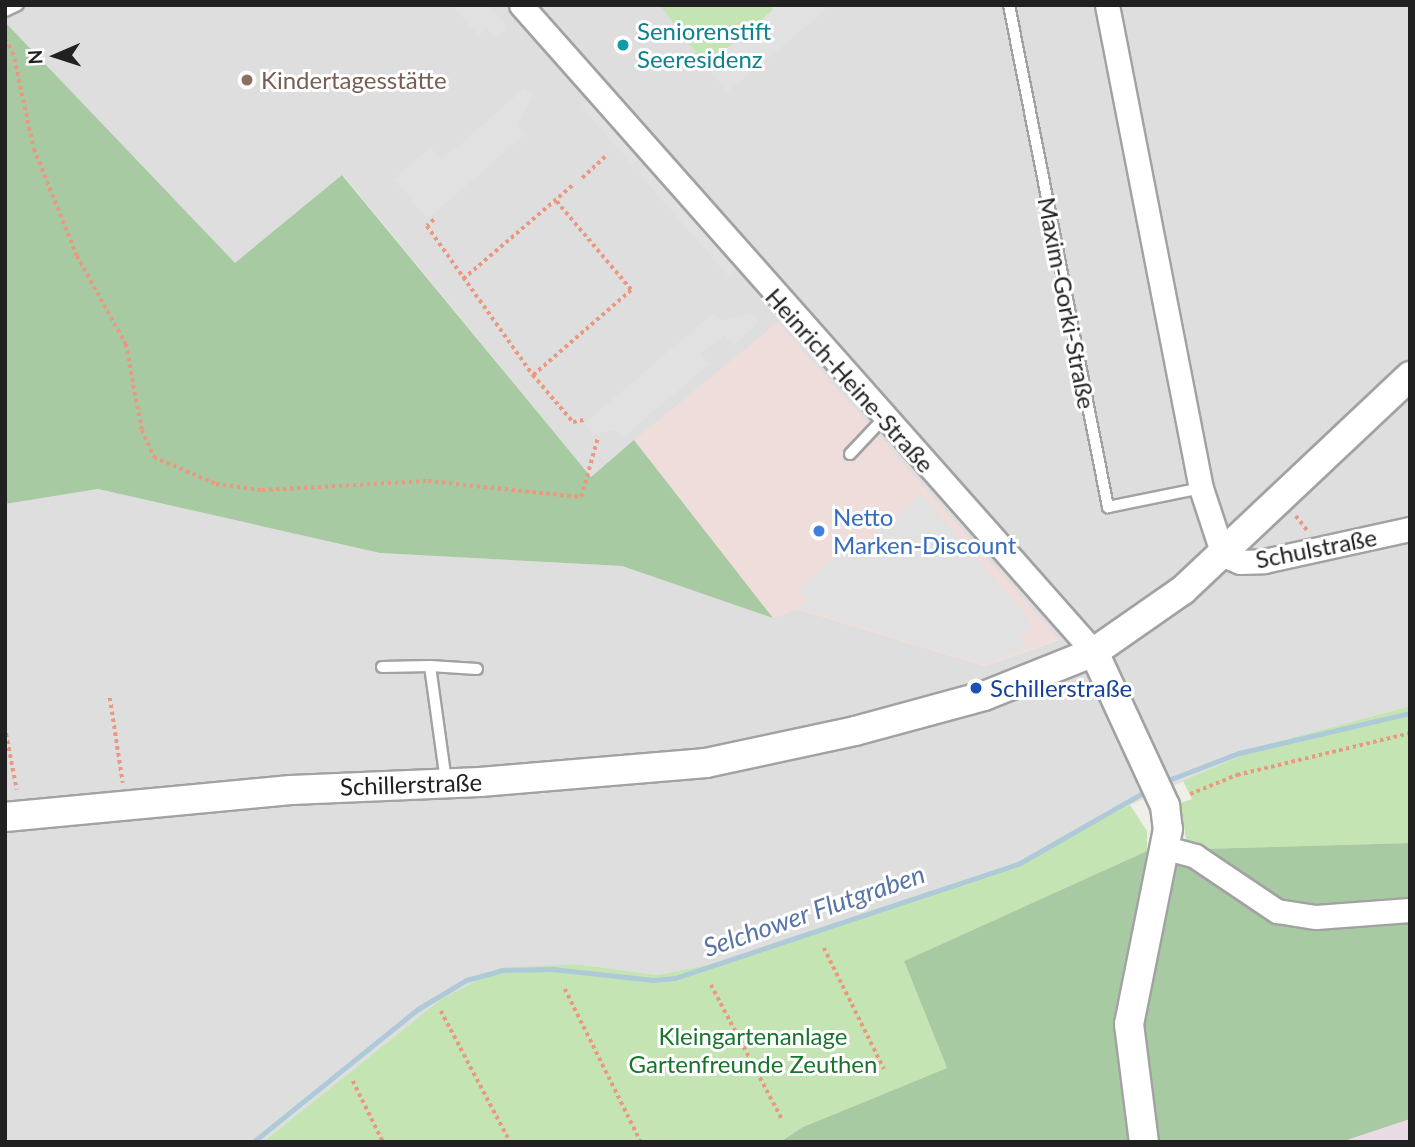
<!DOCTYPE html>
<meta charset="utf-8">
<style>
body{margin:0}
#map{position:relative;width:1415px;height:1147px;overflow:hidden;background:#f0eee8;font-family:Lato,sans-serif}
div>[style]{position:absolute}
.residential>*{inset:0;background:#dedede}
.commercial>*{inset:0;background:#eeddda}
.industrial>*{inset:0;background:#e8dbe4}
.grass>*{inset:0;background:#c5e4b4}
.forest>*{inset:0;background:#a8caa2}
.parking>*{inset:0;background:#e1e1e1;transform-origin:0 0}
.stream>*{height:5px;margin:-2.5px;padding:0 2.5px;transform-origin:2.5px;border-radius:2.5px;background:#aec9d8}
.path>*{height:3.5px;margin-top:-1.75px;transform-origin:0;background:repeating-linear-gradient(90deg,#ea987f 0 3.5px,transparent 0 7px)}
.roads{filter:drop-shadow(2px 0 #a2a2a2) drop-shadow(-2px 0 #a2a2a2) drop-shadow(0 2px #a2a2a2) drop-shadow(0 -2px #a2a2a2)}
.service>*{height:10px;margin:-5px;padding:0 5px;transform-origin:5px;border-radius:5px;background:#fff}
.minor>*{height:23px;margin:-11.5px;padding:0 11.5px;transform-origin:11.5px;border-radius:11.5px;background:#fff}
.tertiary>*{height:28px;margin:-14px;padding:0 14px;transform-origin:14px;border-radius:14px;background:#fff}
.tram>*{height:2px;margin:-1px;padding:0 1px;transform-origin:1px;border-radius:1px;background:#6f6f6f}
.dots>*{width:19px;height:19px;translate:-50% -50%;box-sizing:border-box;border:4px solid #fff;border-radius:50%}
span{translate:-50% -50%;white-space:nowrap;text-align:center;line-height:1.15;-webkit-text-stroke:6px #fff;paint-order:stroke}
.culture-label{font-size:24px;color:#0d838f}
.left{translate:0 -50%;text-align:left}
.education-label{font-size:24px;color:#785e54}
.street-label{font-size:24px;color:#212121}
.shop-label{font-size:24px;color:#366cbe}
.transit-label{font-size:24px;color:#164399}
.park-label{font-size:24px;color:#19742d}
.water-label{font-size:26px;color:#5774a6;font-style:italic}
.frame{position:absolute;inset:0;border:7px solid #212121;pointer-events:none}
.north{position:absolute;left:21px;top:21px;width:70px;height:70px;-webkit-text-stroke:5px #fff;paint-order:stroke;rotate:267deg;font-size:19px;font-weight:700;line-height:28px;text-align:center;color:#212121}
.north::after{content:'';display:block;margin:auto;width:24px;height:32px;background:#212121;clip-path:polygon(50% 0,100% 100%,50% 72%,0 100%)}
</style>
<div id="map">
<div class="residential">
<div style="clip-path:polygon(5px 5px,1410px 5px,1410px 706px,1269px 744px,1130px 805px,989px 876px,726px 961px,657px 975px,576px 964px,440px 1000px,263px 1142px,5px 1142px,5px 504px,98px 489px,380px 553px,622px 566px,773px 618px,797px 609px,985px 666px,1058px 640px,778px 323px,591px 477px,343px 175px,235px 264px,5px 22px)"></div>
</div>
<div class="commercial">
<div style="clip-path:polygon(778px 322px,1059px 639px,985px 666px,797px 609px,773px 618px,634px 440px)"></div>
</div>
<div class="industrial">
<div style="clip-path:polygon(1410px 1119px,1410px 1142px,1341px 1142px)"></div>
</div>
<div class="grass">
<div style="clip-path:polygon(660px 5px,770px 5px,774px 10px,706px 66px)"></div>
<div style="clip-path:polygon(1410px 706px,1410px 843px,1199px 849px,1186px 839px,1180px 803px,1192px 799px,1183px 781px,1269px 744px)"></div>
<div style="clip-path:polygon(1130px 805px,1147px 831px,1147px 851px,904px 961px,947px 1068px,803px 1127px,780px 1142px,263px 1142px,440px 1000px,500px 968px,576px 964px,657px 975px,726px 961px,989px 876px)"></div>
</div>
<div class="forest">
<div style="clip-path:polygon(5px 22px,235px 263px,342px 175px,591px 477px,634px 440px,773px 618px,622px 566px,380px 553px,98px 489px,5px 504px)"></div>
<div style="clip-path:polygon(1186px 839px,1199px 849px,1410px 843px,1410px 1119px,1341px 1142px,780px 1142px,803px 1127px,947px 1068px,904px 961px,1147px 851px)"></div>
</div>
<div class="parking">
<div style="clip-path:polygon(452px 5px,488px 5px,508px 27px,497px 37px,487px 29px,478px 35px)"></div>
<div style="clip-path:polygon(770px 5px,822px 5px,826px 10px,727px 92px,706px 66px,773px 10px)"></div>
<div style="clip-path:polygon(525px 88px,532px 96px,518px 126px,525px 134px,428px 219px,394px 179px,430px 147px,442px 160px)"></div>
<div style="left:591px;top:98px;width:77px;height:13px;rotate:49deg"></div>
<div style="left:648px;top:164px;width:138px;height:13px;rotate:49deg"></div>
<div style="clip-path:polygon(713px 313px,721px 321px,751px 313px,759px 323px,733px 346px,724px 335px,701px 353px,709px 364px,624px 437px,616px 430px,593px 434px,584px 424px)"></div>
<div style="clip-path:polygon(921px 494px,1027px 616px,1032px 631px,1019px 636px,1026px 648px,984px 664px,798px 607px,806px 600px,797px 590px,850px 544px,857px 551px)"></div>
</div>
<div class="stream">
<div style="left:1163px;top:782px;width:81px;rotate:-20.9deg"></div>
<div style="left:1239px;top:753px;width:176px;rotate:-13.2deg"></div>
<div style="left:253px;top:1142px;width:212px;rotate:-38.9deg"></div>
<div style="left:418px;top:1009px;width:56px;rotate:-31.1deg"></div>
<div style="left:466px;top:980px;width:38px;rotate:-15deg"></div>
<div style="left:503px;top:970px;width:49px;rotate:-1.2deg"></div>
<div style="left:552px;top:969px;width:102px;rotate:6.2deg"></div>
<div style="left:653px;top:980px;width:22px;rotate:-5deg"></div>
<div style="left:675px;top:978px;width:364px;rotate:-18.4deg"></div>
<div style="left:1020px;top:863px;width:147px;rotate:-29.7deg"></div>
</div>
<div class="path">
<div style="left:5px;top:39px;width:15px;rotate:58deg"></div>
<div style="left:13px;top:52px;width:99px;rotate:77.8deg"></div>
<div style="left:34px;top:149px;width:115px;rotate:68.1deg"></div>
<div style="left:77px;top:256px;width:101px;rotate:60.9deg"></div>
<div style="left:126px;top:344px;width:87px;rotate:79.5deg"></div>
<div style="left:142px;top:430px;width:30px;rotate:66deg"></div>
<div style="left:154px;top:457px;width:68px;rotate:23.5deg"></div>
<div style="left:216px;top:484px;width:46px;rotate:7.4deg"></div>
<div style="left:262px;top:490px;width:166px;rotate:-3.1deg"></div>
<div style="left:428px;top:481px;width:154px;rotate:6deg"></div>
<div style="left:581px;top:497px;width:62px;rotate:-74.2deg"></div>
<div style="left:582px;top:178px;width:33px;rotate:-43deg"></div>
<div style="left:434px;top:220px;width:9px;rotate:139deg"></div>
<div style="left:427px;top:226px;width:183px;rotate:54.6deg"></div>
<div style="left:533px;top:375px;width:62px;rotate:49.6deg"></div>
<div style="left:573px;top:422px;width:11px;rotate:-10deg"></div>
<div style="left:463px;top:279px;width:146px;rotate:-40.6deg"></div>
<div style="left:533px;top:375px;width:130px;rotate:-40.9deg"></div>
<div style="left:631px;top:290px;width:118px;rotate:-130.2deg"></div>
<div style="left:1296px;top:516px;width:18px;rotate:52deg"></div>
<div style="left:110px;top:698px;width:86px;rotate:81.3deg"></div>
<div style="left:5px;top:727px;width:64px;rotate:79.2deg"></div>
<div style="left:1190px;top:794px;width:51px;rotate:-22deg"></div>
<div style="left:1237px;top:775px;width:178px;rotate:-13.6deg"></div>
<div style="left:824px;top:948px;width:135px;rotate:63.6deg"></div>
<div style="left:711px;top:985px;width:152px;rotate:62.1deg"></div>
<div style="left:565px;top:989px;width:171px;rotate:63.6deg"></div>
<div style="left:441px;top:1011px;width:148px;rotate:62.2deg"></div>
<div style="left:353px;top:1081px;width:68px;rotate:63.8deg"></div>
</div>
<div class="roads">
<div class="service">
<div style="left:1009px;top:5px;width:512px;rotate:78.84deg"></div>
<div style="left:1108px;top:507px;width:95px;rotate:-11.5deg"></div>
<div style="left:5px;top:11px;width:14px;rotate:-25deg"></div>
<div style="left:850px;top:454px;width:48px;rotate:-46.7deg"></div>
<div style="left:430px;top:666px;width:47px;rotate:3.7deg"></div>
<div style="left:382px;top:667px;width:48px;rotate:-1.2deg"></div>
<div style="left:430px;top:666px;width:117px;rotate:82.1deg"></div>
</div>
<div class="minor">
<div style="left:521px;top:5px;width:864px;rotate:48.47deg"></div>
<div style="left:1107px;top:5px;width:492px;rotate:79deg"></div>
<div style="left:1201px;top:488px;width:71px;rotate:71.8deg"></div>
<div style="left:1223px;top:555px;width:18px;rotate:22deg"></div>
<div style="left:1240px;top:562px;width:24px;rotate:-2deg"></div>
<div style="left:1264px;top:561px;width:149px;rotate:-12.4deg"></div>
<div style="left:1166px;top:848px;width:30px;rotate:15deg"></div>
<div style="left:1195px;top:856px;width:99px;rotate:33.9deg"></div>
<div style="left:1277px;top:911px;width:39px;rotate:9deg"></div>
<div style="left:1316px;top:917px;width:94px;rotate:-4.3deg"></div>
</div>
<div class="tertiary">
<div style="left:1094px;top:652px;width:170px;rotate:65.2deg"></div>
<div style="left:1165px;top:806px;width:23px;rotate:83deg"></div>
<div style="left:1168px;top:829px;width:199px;rotate:101.3deg"></div>
<div style="left:1129px;top:1024px;width:119px;rotate:82.8deg"></div>
<div style="left:5px;top:817px;width:287px;rotate:-5.4deg"></div>
<div style="left:291px;top:790px;width:189px;rotate:-2.4deg"></div>
<div style="left:480px;top:782px;width:227px;rotate:-4.8deg"></div>
<div style="left:706px;top:763px;width:152px;rotate:-12.1deg"></div>
<div style="left:855px;top:731px;width:134px;rotate:-15.2deg"></div>
<div style="left:984px;top:696px;width:118px;rotate:-21.8deg"></div>
<div style="left:1094px;top:652px;width:108px;rotate:-34.9deg"></div>
<div style="left:1183px;top:590px;width:312px;rotate:-43.3deg"></div>
</div>
</div>
<div class="tram">
<div style="left:1408px;top:1142px;width:2px;rotate:-27deg"></div>
</div>
<div class="dots">
<div style="left:623px;top:45px;background:#0f9aa8"></div>
<div style="left:247px;top:80px;background:#8d6e63"></div>
<div style="left:819px;top:531px;background:#3f7fe0"></div>
<div style="left:976px;top:688px;background:#1a4fb4"></div>
</div>
<div class="culture-label">
<span class="left" style="left:637px;top:45px">Seniorenstift<br>Seeresidenz</span>
</div>
<div class="education-label">
<span class="left" style="left:261px;top:80px">Kindertagesstätte</span>
</div>
<div class="street-label">
<span style="left:1067px;top:303px;rotate:79deg">Maxim-Gorki-Straße</span>
<span style="left:850px;top:380px;rotate:48deg">Heinrich-Heine-Straße</span>
<span style="left:1316px;top:548px;rotate:-11deg">Schulstraße</span>
<span style="left:411px;top:784px;rotate:-2deg">Schillerstraße</span>
</div>
<div class="shop-label">
<span class="left" style="left:833px;top:531px">Netto<br>Marken-Discount</span>
</div>
<div class="transit-label">
<span class="left" style="left:990px;top:688px">Schillerstraße</span>
</div>
<div class="park-label">
<span style="left:753px;top:1050px">Kleingartenanlage<br>Gartenfreunde Zeuthen</span>
</div>
<div class="water-label">
<span style="left:814px;top:911px;rotate:-19deg">Selchower Flutgraben</span>
</div>
<div class="frame"></div>
<div class="north">N</div>
</div>
